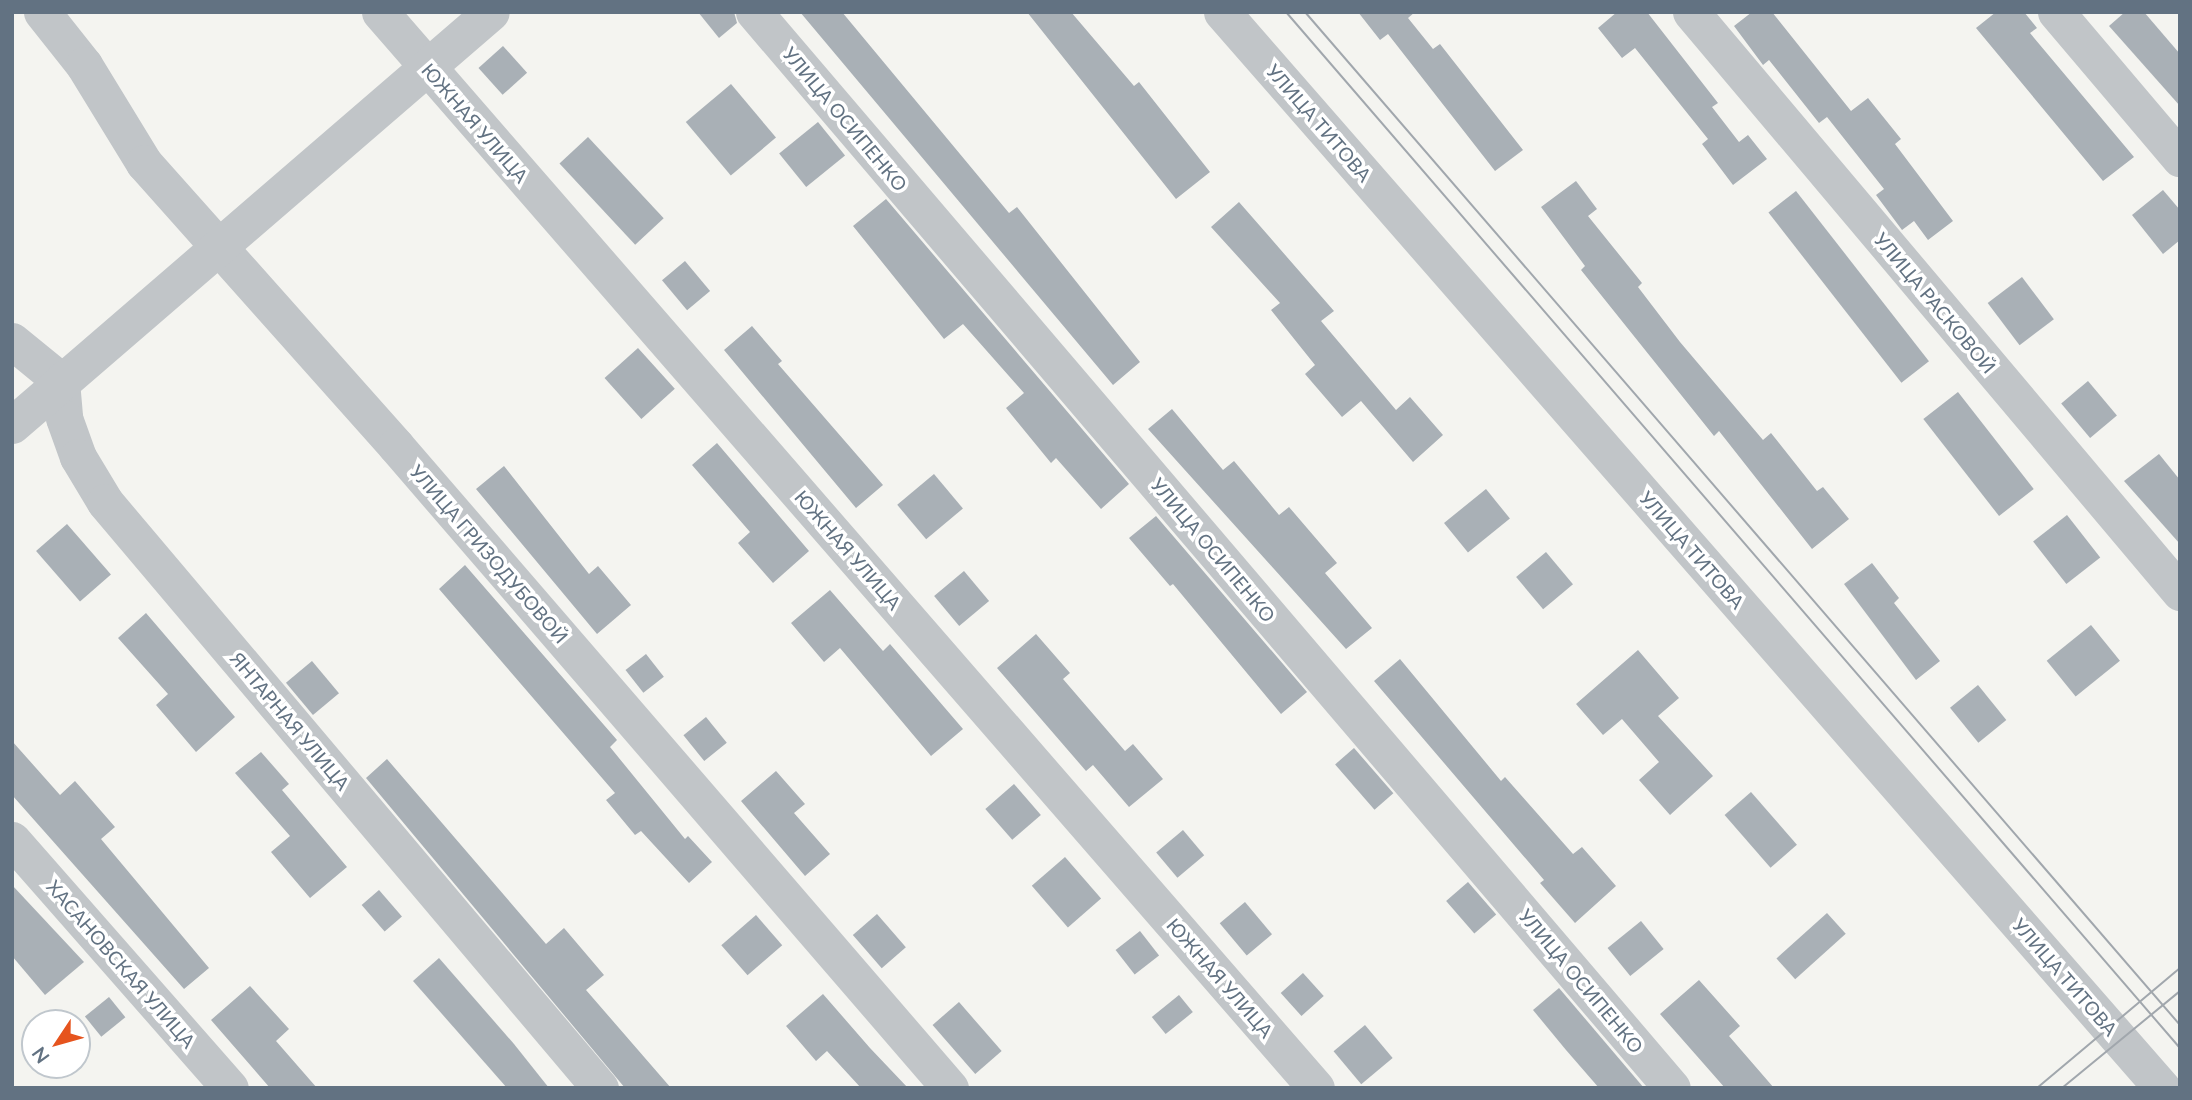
<!DOCTYPE html>
<meta charset="utf-8">
<style>
body{margin:0}
#map{position:relative;width:2192px;height:1100px;overflow:hidden;background:#f4f4f0;font-family:Lato,sans-serif}
div>[style]{position:absolute}
.building>*{inset:0;background:#a9b0b6;transform-origin:0 0}
.minor>*{height:37px;margin:-18.5px;padding:0 18.5px;transform-origin:18.5px;border-radius:18.5px;background:#c1c5c8}
.tram>*{height:2px;margin:-1px;padding:0 1px;transform-origin:1px;border-radius:1px;background:#a1a7ad}
span{translate:-50% -50%;white-space:nowrap;text-align:center;line-height:1.15;-webkit-text-stroke:7px #fff;paint-order:stroke}
.street-label{font-size:19px;color:#627282}
.frame{position:absolute;inset:0;border:14px solid #627282;pointer-events:none}
.north{position:absolute;left:21px;top:1009px;width:70px;height:70px;box-sizing:border-box;background:#fff;border:2px solid #c0c7cd;border-radius:50%;rotate:234deg;font-size:19px;font-weight:700;line-height:28px;text-align:center;color:#627282}
.north::after{content:'';display:block;margin:auto;width:24px;height:32px;background:#e6541e;clip-path:polygon(50% 0,100% 100%,50% 72%,0 100%)}
</style>
<div id="map">
<div class="building">
<div style="clip-path:polygon(698px 12px,734px 12px,737px 23px,719px 38px)"></div>
<div style="clip-path:polygon(800px 12px,842px 12px,1009px 213px,1017px 207px,1140px 362px,1113px 385px)"></div>
<div style="clip-path:polygon(1027px 12px,1071px 12px,1134px 86px,1139px 82px,1210px 172px,1176px 199px)"></div>
<div style="clip-path:polygon(1358px 12px,1415px 12px,1408px 18px,1433px 49px,1440px 44px,1523px 150px,1495px 171px,1388px 34px,1380px 40px)"></div>
<div style="clip-path:polygon(1617px 12px,1647px 12px,1718px 103px,1712px 107px,1739px 142px,1748px 135px,1767px 159px,1733px 185px,1702px 144px,1708px 139px,1635px 48px,1622px 58px,1598px 28px)"></div>
<div style="clip-path:polygon(1752px 12px,1772px 12px,1851px 111px,1868px 98px,1901px 139px,1895px 144px,1953px 221px,1928px 240px,1914px 221px,1902px 230px,1876px 195px,1884px 189px,1827px 117px,1819px 123px,1769px 60px,1763px 65px,1734px 26px)"></div>
<div style="clip-path:polygon(1996px 12px,2024px 12px,2037px 28px,2030px 33px,2134px 157px,2103px 181px,1976px 28px)"></div>
<div style="clip-path:polygon(2125px 12px,2144px 12px,2180px 54px,2180px 106px,2109px 26px)"></div>
<div style="left:503px;top:46px;width:36px;height:33px;rotate:48deg"></div>
<div style="left:731px;top:84px;width:70px;height:59px;rotate:50deg"></div>
<div style="left:818px;top:122px;width:43px;height:50px;rotate:51deg"></div>
<div style="left:588px;top:137px;width:111px;height:39px;rotate:47deg"></div>
<div style="clip-path:polygon(1576px 181px,1597px 209px,1588px 216px,1642px 283px,1638px 287px,1680px 342px,1763px 440px,1771px 433px,1817px 491px,1823px 487px,1849px 519px,1812px 549px,1719px 431px,1714px 436px,1581px 270px,1585px 266px,1541px 207px)"></div>
<div style="clip-path:polygon(2163px 190px,2180px 210px,2180px 240px,2163px 254px,2132px 215px)"></div>
<div style="left:1796px;top:191px;width:216px;height:35px;rotate:52deg"></div>
<div style="clip-path:polygon(886px 199px,1129px 484px,1101px 509px,1056px 458px,1051px 463px,1006px 408px,1024px 393px,963px 324px,944px 339px,853px 226px)"></div>
<div style="clip-path:polygon(1239px 202px,1334px 311px,1321px 321px,1396px 410px,1410px 397px,1443px 435px,1413px 462px,1361px 401px,1342px 417px,1305px 374px,1315px 365px,1271px 310px,1280px 303px,1211px 227px)"></div>
<div style="left:685px;top:261px;width:39px;height:30px;rotate:50deg"></div>
<div style="left:2022px;top:277px;width:53px;height:43px;rotate:53deg"></div>
<div style="clip-path:polygon(752px 326px,782px 361px,778px 364px,883px 485px,856px 508px,724px 350px)"></div>
<div style="left:638px;top:348px;width:55px;height:45px;rotate:48deg"></div>
<div style="left:2088px;top:381px;width:45px;height:35px;rotate:50deg"></div>
<div style="left:1958px;top:392px;width:123px;height:44px;rotate:52deg"></div>
<div style="clip-path:polygon(1172px 409px,1223px 470px,1234px 461px,1279px 515px,1289px 507px,1337px 563px,1325px 573px,1372px 628px,1346px 649px,1148px 429px)"></div>
<div style="clip-path:polygon(717px 443px,809px 551px,773px 583px,738px 543px,750px 532px,692px 465px)"></div>
<div style="clip-path:polygon(2159px 454px,2180px 480px,2180px 544px,2124px 481px)"></div>
<div style="clip-path:polygon(504px 466px,589px 574px,598px 566px,631px 605px,597px 634px,476px 489px)"></div>
<div style="left:934px;top:474px;width:45px;height:48px;rotate:50deg"></div>
<div style="left:1486px;top:489px;width:38px;height:54px;rotate:51deg"></div>
<div style="left:2067px;top:515px;width:54px;height:43px;rotate:52deg"></div>
<div style="clip-path:polygon(1156px 516px,1307px 692px,1281px 714px,1173px 584px,1170px 586px,1129px 538px)"></div>
<div style="left:67px;top:524px;width:67px;height:41px;rotate:49deg"></div>
<div style="left:1546px;top:552px;width:42px;height:39px;rotate:50deg"></div>
<div style="clip-path:polygon(1872px 563px,1899px 598px,1894px 603px,1940px 661px,1916px 680px,1844px 584px)"></div>
<div style="clip-path:polygon(465px 565px,617px 740px,610px 747px,685px 839px,688px 836px,712px 862px,689px 883px,641px 831px,635px 835px,606px 800px,615px 793px,439px 589px)"></div>
<div style="left:964px;top:571px;width:39px;height:39px;rotate:50deg"></div>
<div style="clip-path:polygon(830px 590px,883px 651px,890px 644px,963px 729px,931px 756px,840px 648px,824px 662px,791px 623px)"></div>
<div style="clip-path:polygon(146px 613px,235px 717px,196px 752px,156px 705px,168px 694px,118px 638px)"></div>
<div style="left:2091px;top:625px;width:46px;height:57px;rotate:51deg"></div>
<div style="clip-path:polygon(1036px 634px,1070px 673px,1063px 679px,1125px 751px,1133px 744px,1163px 779px,1129px 807px,1093px 765px,1086px 771px,997px 668px)"></div>
<div style="clip-path:polygon(1638px 650px,1679px 698px,1658px 716px,1713px 776px,1670px 815px,1639px 780px,1659px 762px,1622px 719px,1603px 735px,1576px 704px)"></div>
<div style="left:646px;top:654px;width:29px;height:26px;rotate:52deg"></div>
<div style="clip-path:polygon(1400px 659px,1501px 781px,1505px 777px,1573px 854px,1582px 847px,1616px 886px,1575px 923px,1540px 883px,1544px 880px,1374px 681px)"></div>
<div style="left:312px;top:661px;width:42px;height:34px;rotate:50deg"></div>
<div style="left:1978px;top:685px;width:45px;height:36px;rotate:51deg"></div>
<div style="left:706px;top:717px;width:33px;height:29px;rotate:51deg"></div>
<div style="clip-path:polygon(12px 741px,60px 795px,75px 781px,115px 827px,101px 839px,209px 968px,184px 989px,12px 795px)"></div>
<div style="left:1354px;top:748px;width:60px;height:25px;rotate:49deg"></div>
<div style="clip-path:polygon(261px 752px,289px 784px,282px 790px,347px 867px,310px 898px,271px 852px,290px 836px,235px 773px)"></div>
<div style="clip-path:polygon(387px 759px,546px 944px,564px 928px,604px 975px,586px 990px,671px 1088px,625px 1088px,366px 778px)"></div>
<div style="clip-path:polygon(776px 771px,805px 804px,794px 813px,830px 854px,805px 876px,741px 801px)"></div>
<div style="left:1014px;top:784px;width:41px;height:38px;rotate:49deg"></div>
<div style="left:1751px;top:792px;width:70px;height:35px;rotate:49deg"></div>
<div style="left:1183px;top:830px;width:33px;height:35px;rotate:50deg"></div>
<div style="left:1065px;top:857px;width:55px;height:44px;rotate:49deg"></div>
<div style="left:1468px;top:882px;width:43px;height:29px;rotate:49deg"></div>
<div style="clip-path:polygon(12px 885px,84px 962px,45px 995px,12px 956px)"></div>
<div style="left:379px;top:890px;width:35px;height:23px;rotate:49deg"></div>
<div style="left:1245px;top:902px;width:42px;height:33px;rotate:50deg"></div>
<div style="left:1827px;top:913px;width:28px;height:68px;rotate:48deg"></div>
<div style="left:877px;top:914px;width:44px;height:32px;rotate:49deg"></div>
<div style="left:756px;top:915px;width:40px;height:46px;rotate:49deg"></div>
<div style="left:1641px;top:921px;width:36px;height:43px;rotate:51deg"></div>
<div style="left:1140px;top:931px;width:31px;height:31px;rotate:52deg"></div>
<div style="clip-path:polygon(439px 958px,514px 1044px,549px 1088px,507px 1088px,413px 981px)"></div>
<div style="left:1303px;top:973px;width:31px;height:30px;rotate:48deg"></div>
<div style="clip-path:polygon(1699px 980px,1740px 1026px,1729px 1036px,1774px 1088px,1725px 1088px,1660px 1014px)"></div>
<div style="clip-path:polygon(250px 986px,289px 1029px,276px 1041px,317px 1088px,270px 1088px,211px 1020px)"></div>
<div style="clip-path:polygon(1559px 988px,1644px 1088px,1599px 1088px,1566px 1050px,1533px 1010px)"></div>
<div style="clip-path:polygon(823px 994px,870px 1048px,908px 1088px,861px 1088px,827px 1051px,816px 1061px,786px 1026px)"></div>
<div style="left:1179px;top:995px;width:22px;height:35px;rotate:51deg"></div>
<div style="left:109px;top:997px;width:26px;height:31px;rotate:51deg"></div>
<div style="left:959px;top:1002px;width:65px;height:35px;rotate:49deg"></div>
<div style="left:1365px;top:1025px;width:43px;height:41px;rotate:50deg"></div>
</div>
<div class="minor">
<div style="left:42px;top:12px;width:68px;rotate:51.6deg"></div>
<div style="left:84px;top:65px;width:115px;rotate:58.5deg"></div>
<div style="left:144px;top:163px;width:379px;rotate:48.3deg"></div>
<div style="left:396px;top:446px;width:848px;rotate:49.21deg"></div>
<div style="left:380px;top:12px;width:1426px;rotate:48.98deg"></div>
<div style="left:754px;top:12px;width:1414px;rotate:49.53deg"></div>
<div style="left:1222px;top:12px;width:1429px;rotate:48.86deg"></div>
<div style="left:1691px;top:12px;width:759px;rotate:49.87deg"></div>
<div style="left:2056px;top:12px;width:192px;rotate:49.7deg"></div>
<div style="left:12px;top:341px;width:63px;rotate:39.2deg"></div>
<div style="left:61px;top:381px;width:37px;rotate:85deg"></div>
<div style="left:64px;top:418px;width:41px;rotate:70.3deg"></div>
<div style="left:78px;top:457px;width:52px;rotate:59deg"></div>
<div style="left:105px;top:502px;width:767px;rotate:49.81deg"></div>
<div style="left:12px;top:425px;width:632px;rotate:-40.77deg"></div>
<div style="left:12px;top:840px;width:330px;rotate:48.7deg"></div>
</div>
<div class="tram">
<div style="left:1286px;top:12px;width:1368px;rotate:49.21deg"></div>
<div style="left:1305px;top:12px;width:1339px;rotate:49.18deg"></div>
<div style="left:2037px;top:1088px;width:187px;rotate:-40deg"></div>
<div style="left:2062px;top:1088px;width:153px;rotate:-39.4deg"></div>
</div>
<div class="street-label">
<span style="left:845px;top:119px;rotate:50deg">УЛИЦА ОСИПЕНКО</span>
<span style="left:475px;top:123px;rotate:49deg">ЮЖНАЯ УЛИЦА</span>
<span style="left:1319px;top:123px;rotate:49deg">УЛИЦА ТИТОВА</span>
<span style="left:1935px;top:303px;rotate:50deg">УЛИЦА РАСКОВОЙ</span>
<span style="left:848px;top:550px;rotate:49deg">ЮЖНАЯ УЛИЦА</span>
<span style="left:1213px;top:550px;rotate:50deg">УЛИЦА ОСИПЕНКО</span>
<span style="left:1692px;top:550px;rotate:49deg">УЛИЦА ТИТОВА</span>
<span style="left:489px;top:554px;rotate:49deg">УЛИЦА ГРИЗОДУБОВОЙ</span>
<span style="left:290px;top:721px;rotate:50deg">ЯНТАРНАЯ УЛИЦА</span>
<span style="left:121px;top:964px;rotate:49deg">ХАСАНОВСКАЯ УЛИЦА</span>
<span style="left:2065px;top:977px;rotate:49deg">УЛИЦА ТИТОВА</span>
<span style="left:1220px;top:978px;rotate:49deg">ЮЖНАЯ УЛИЦА</span>
<span style="left:1581px;top:981px;rotate:50deg">УЛИЦА ОСИПЕНКО</span>
</div>
<div class="frame"></div>
<div class="north">N</div>
</div>
